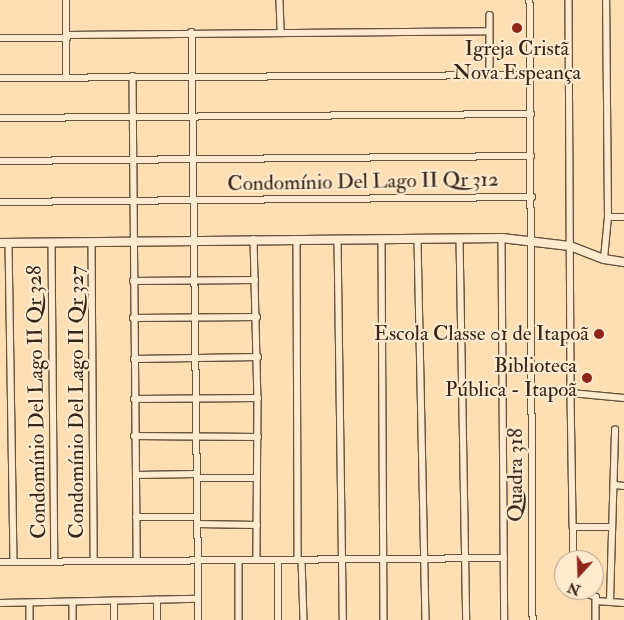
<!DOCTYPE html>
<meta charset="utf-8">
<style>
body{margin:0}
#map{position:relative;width:624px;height:620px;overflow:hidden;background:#fedfb3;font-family:"IM FELL Double Pica",serif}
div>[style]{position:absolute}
.roads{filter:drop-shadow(1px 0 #67533e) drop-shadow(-1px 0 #67533e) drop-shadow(0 1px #67533e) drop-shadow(0 -1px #67533e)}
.street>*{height:5.5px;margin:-2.75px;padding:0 2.75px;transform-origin:2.75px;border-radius:2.75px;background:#feeace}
.secondary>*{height:8px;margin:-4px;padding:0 4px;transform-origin:4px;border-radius:4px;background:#feeace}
.dots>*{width:14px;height:14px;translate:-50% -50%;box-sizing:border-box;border:2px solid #feeace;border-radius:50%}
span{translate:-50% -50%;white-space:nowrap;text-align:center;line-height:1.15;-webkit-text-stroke:4.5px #feeace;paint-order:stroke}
.poi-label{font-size:21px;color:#352417}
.right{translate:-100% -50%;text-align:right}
.street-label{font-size:21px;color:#352417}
.north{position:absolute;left:554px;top:550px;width:50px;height:50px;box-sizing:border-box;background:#feeace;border:1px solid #ae9b85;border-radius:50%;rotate:200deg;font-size:14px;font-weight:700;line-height:20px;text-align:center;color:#352417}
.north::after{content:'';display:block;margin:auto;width:18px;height:22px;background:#8f2418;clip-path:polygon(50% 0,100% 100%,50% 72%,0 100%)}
</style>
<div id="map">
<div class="roads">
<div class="street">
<div style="left:280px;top:0;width:31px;rotate:88deg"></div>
<div style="left:530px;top:0;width:620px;rotate:89.72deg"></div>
<div style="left:569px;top:0;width:393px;rotate:89.7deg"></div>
<div style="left:571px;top:393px;width:53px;rotate:5.4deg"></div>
<div style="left:490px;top:15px;width:60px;rotate:90deg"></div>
<div style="left:192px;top:32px;width:588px;rotate:89.32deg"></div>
<div style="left:67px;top:35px;width:422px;rotate:-0.5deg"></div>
<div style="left:0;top:38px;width:67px"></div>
<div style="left:133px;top:76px;width:484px;rotate:89.5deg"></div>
<div style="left:66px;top:77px;width:77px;rotate:-90deg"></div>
<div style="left:0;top:78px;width:531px;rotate:-0.32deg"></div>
<div style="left:0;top:118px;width:531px;rotate:-0.43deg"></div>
<div style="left:0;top:161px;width:531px;rotate:-0.54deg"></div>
<div style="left:0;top:202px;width:532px;rotate:-0.54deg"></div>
<div style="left:608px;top:217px;width:16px"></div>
<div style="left:460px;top:238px;width:382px;rotate:89deg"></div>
<div style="left:502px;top:238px;width:382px;rotate:89.6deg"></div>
<div style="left:254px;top:239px;width:159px;rotate:88.6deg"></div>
<div style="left:258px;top:398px;width:162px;rotate:90.4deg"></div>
<div style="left:297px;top:239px;width:321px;rotate:89.8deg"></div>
<div style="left:338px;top:239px;width:381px;rotate:89.2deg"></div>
<div style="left:382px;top:239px;width:381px;rotate:89.7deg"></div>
<div style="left:418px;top:239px;width:381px;rotate:88.8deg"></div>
<div style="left:52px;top:242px;width:320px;rotate:89.5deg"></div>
<div style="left:92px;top:242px;width:319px;rotate:89.6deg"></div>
<div style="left:9px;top:243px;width:319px;rotate:89.1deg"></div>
<div style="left:604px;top:259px;width:42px;rotate:-84.6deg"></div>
<div style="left:608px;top:217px;width:217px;rotate:-90.5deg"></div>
<div style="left:133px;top:281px;width:122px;rotate:-0.5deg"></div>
<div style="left:133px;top:318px;width:124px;rotate:-0.5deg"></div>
<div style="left:134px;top:359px;width:124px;rotate:-0.9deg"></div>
<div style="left:571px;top:393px;width:134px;rotate:89.1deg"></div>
<div style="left:134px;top:399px;width:124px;rotate:-0.5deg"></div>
<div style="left:134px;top:436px;width:124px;rotate:0.5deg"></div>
<div style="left:136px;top:475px;width:61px;rotate:-0.9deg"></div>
<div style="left:197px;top:478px;width:60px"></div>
<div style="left:614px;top:485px;width:10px;rotate:6deg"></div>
<div style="left:136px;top:517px;width:61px"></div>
<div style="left:197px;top:524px;width:60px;rotate:1deg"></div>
<div style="left:239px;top:560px;width:60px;rotate:90deg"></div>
<div style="left:302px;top:560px;width:60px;rotate:88.1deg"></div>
<div style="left:573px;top:560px;width:33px;rotate:-90deg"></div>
<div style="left:573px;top:527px;width:39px"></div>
<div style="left:0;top:562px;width:504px;rotate:-0.45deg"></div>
<div style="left:575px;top:590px;width:22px;rotate:18deg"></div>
<div style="left:596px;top:597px;width:23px;rotate:90deg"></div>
<div style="left:596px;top:601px;width:28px;rotate:4deg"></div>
<div style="left:610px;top:601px;width:171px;rotate:-88.3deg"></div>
<div style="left:73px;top:602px;width:18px;rotate:90deg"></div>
<div style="left:0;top:603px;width:198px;rotate:-1.2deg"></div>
<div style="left:30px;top:603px;width:17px;rotate:90deg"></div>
<div style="left:114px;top:620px;width:19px;rotate:-90deg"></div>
<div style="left:157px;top:620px;width:20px;rotate:-90deg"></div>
<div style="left:278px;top:620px;width:60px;rotate:-90deg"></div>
</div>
<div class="secondary">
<div style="left:0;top:243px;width:502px;rotate:-0.57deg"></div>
<div style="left:502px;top:238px;width:68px;rotate:6.7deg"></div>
<div style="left:570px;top:246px;width:36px;rotate:21deg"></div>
<div style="left:604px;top:259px;width:20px;rotate:9deg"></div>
</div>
</div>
<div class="dots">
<div style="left:517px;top:28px;background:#8f2418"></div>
<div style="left:599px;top:334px;background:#8f2418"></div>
<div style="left:587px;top:378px;background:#8f2418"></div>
</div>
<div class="poi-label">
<span style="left:517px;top:61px">Igreja Cristã<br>Nova Espeança</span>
<span class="right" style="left:589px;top:334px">Escola Classe 01 de Itapoã</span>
<span class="right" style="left:577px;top:378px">Biblioteca<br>Pública - Itapoã</span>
</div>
<div class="street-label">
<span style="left:363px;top:182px;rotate:-1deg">Condomínio Del Lago II Qr 312</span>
<span style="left:37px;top:402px;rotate:-91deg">Condomínio Del Lago II Qr 328</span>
<span style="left:77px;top:402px;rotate:-90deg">Condomínio Del Lago II Qr 327</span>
<span style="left:516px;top:475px;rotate:-90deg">Quadra 318</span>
</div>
<div class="north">N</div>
</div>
